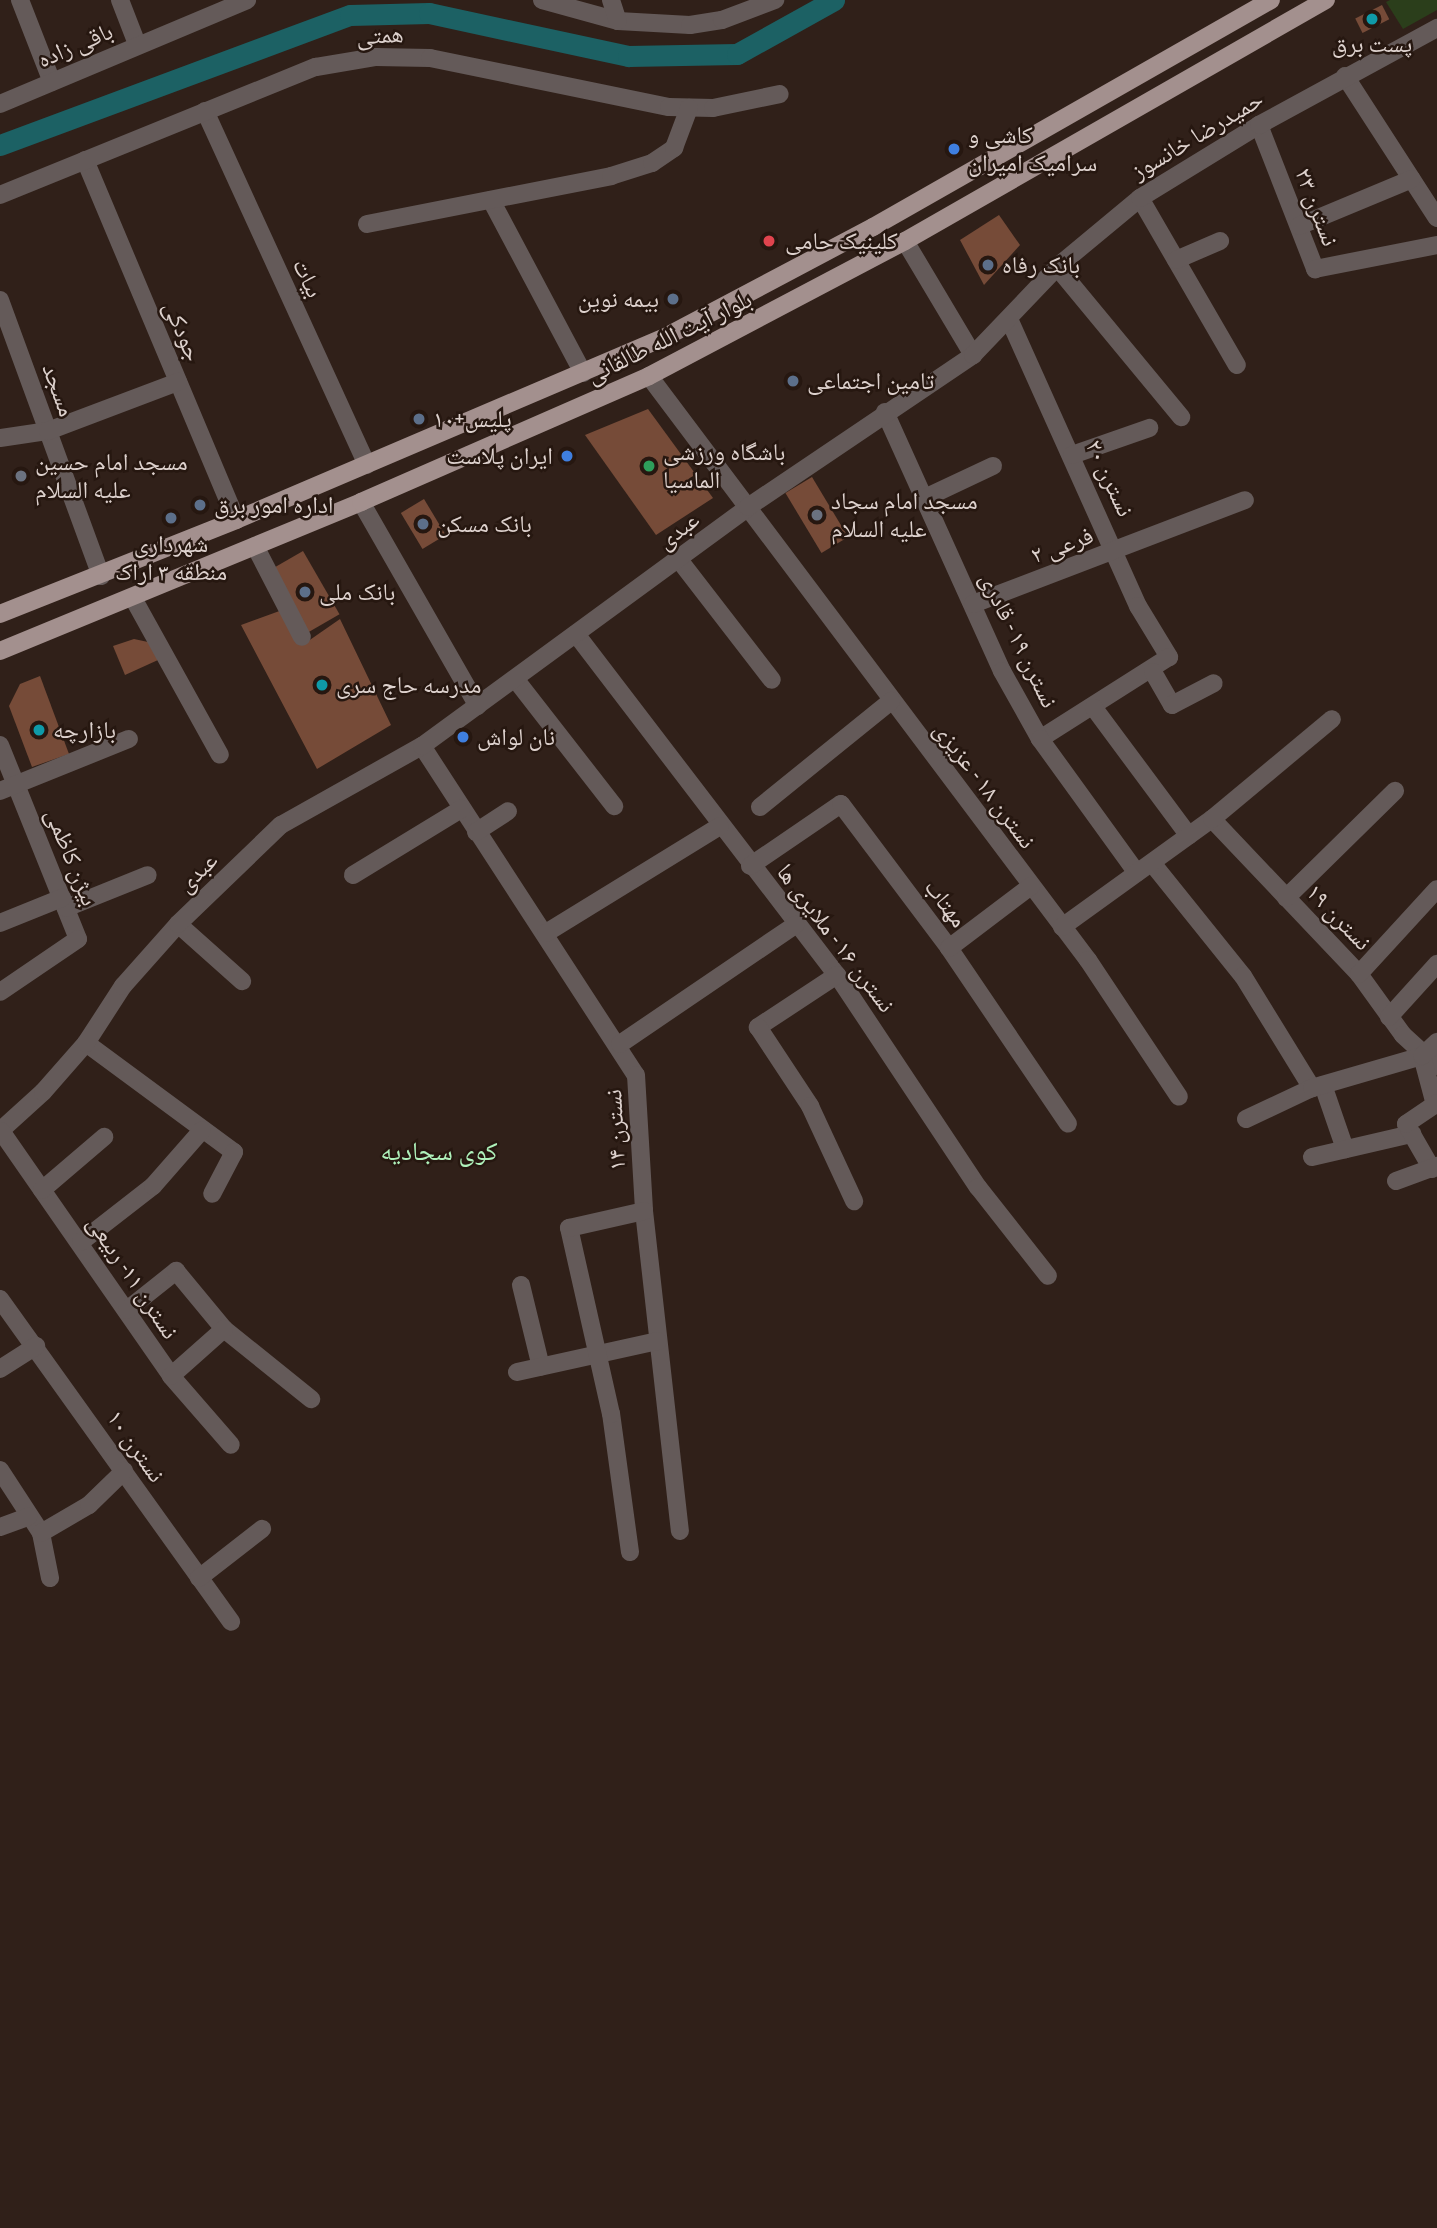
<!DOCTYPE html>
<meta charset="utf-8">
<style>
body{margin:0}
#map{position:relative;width:1437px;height:2228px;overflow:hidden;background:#302019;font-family:"PT Sans Narrow","Noto Naskh Arabic",sans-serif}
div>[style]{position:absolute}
.green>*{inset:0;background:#2b3e1b}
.canal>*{height:21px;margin:-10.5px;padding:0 10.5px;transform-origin:10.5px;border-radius:10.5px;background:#1c6164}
.building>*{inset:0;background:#764b38;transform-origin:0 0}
.minor>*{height:18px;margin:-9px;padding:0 9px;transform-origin:9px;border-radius:9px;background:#645a59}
.major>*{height:18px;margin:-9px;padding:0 9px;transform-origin:9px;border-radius:9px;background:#a3908e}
.dots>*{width:19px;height:19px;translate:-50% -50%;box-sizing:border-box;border:4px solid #261710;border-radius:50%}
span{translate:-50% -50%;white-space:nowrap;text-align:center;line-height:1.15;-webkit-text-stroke:5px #261710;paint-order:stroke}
.street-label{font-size:24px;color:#ddd1cd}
.poi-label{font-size:24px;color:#ddd1cd}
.left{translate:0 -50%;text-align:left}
.right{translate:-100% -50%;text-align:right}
.neighbourhood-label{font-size:26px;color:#aff2bb}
</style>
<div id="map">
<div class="green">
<div style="clip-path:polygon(1390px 0,1437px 0,1437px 10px,1403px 29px,1386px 2px)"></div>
</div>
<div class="canal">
<div style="left:0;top:145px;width:373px;rotate:-20.4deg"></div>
<div style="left:350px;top:15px;width:79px;rotate:-1.5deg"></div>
<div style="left:429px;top:13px;width:204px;rotate:12.2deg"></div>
<div style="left:628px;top:56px;width:109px;rotate:-1.1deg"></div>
<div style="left:737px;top:54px;width:111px;rotate:-29.1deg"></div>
</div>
<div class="building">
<div style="left:1382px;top:5px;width:16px;height:30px;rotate:63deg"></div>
<div style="clip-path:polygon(999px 215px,1020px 245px,984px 285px,960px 240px)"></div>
<div style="clip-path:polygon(648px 409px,713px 498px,656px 535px,585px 435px)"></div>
<div style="left:812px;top:477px;width:70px;height:31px;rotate:59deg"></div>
<div style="left:424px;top:499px;width:42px;height:27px;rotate:59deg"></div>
<div style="left:303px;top:551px;width:73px;height:37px;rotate:60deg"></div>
<div style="clip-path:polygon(285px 609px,304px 644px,340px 619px,391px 725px,317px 769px,241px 625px)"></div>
<div style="clip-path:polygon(134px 639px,148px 642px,158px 660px,125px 675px,113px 646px)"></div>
<div style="clip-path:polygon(40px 676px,69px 754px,32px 767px,9px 706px,20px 684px)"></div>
</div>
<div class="minor">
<div style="left:20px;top:0;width:88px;rotate:68.7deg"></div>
<div style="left:120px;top:0;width:47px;rotate:68.9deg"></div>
<div style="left:542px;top:0;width:79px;rotate:15.4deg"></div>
<div style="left:618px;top:21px;width:72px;rotate:3.2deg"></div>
<div style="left:690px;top:25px;width:32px;rotate:-9deg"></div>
<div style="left:722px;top:20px;width:57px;rotate:-20.7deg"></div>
<div style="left:611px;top:0;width:22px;rotate:72deg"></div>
<div style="left:1345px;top:76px;width:169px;rotate:57.1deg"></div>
<div style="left:0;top:104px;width:268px;rotate:-22.8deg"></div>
<div style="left:205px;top:111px;width:389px;rotate:65.4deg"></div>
<div style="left:1259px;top:125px;width:155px;rotate:68.7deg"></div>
<div style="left:1315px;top:269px;width:124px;rotate:-11.1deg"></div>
<div style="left:85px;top:160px;width:390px;rotate:67.2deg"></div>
<div style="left:0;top:195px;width:341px;rotate:-22.1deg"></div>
<div style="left:316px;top:67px;width:61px;rotate:-9.5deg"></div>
<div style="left:376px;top:57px;width:54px;rotate:1.1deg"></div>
<div style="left:430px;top:58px;width:244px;rotate:11.6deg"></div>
<div style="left:669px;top:107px;width:44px;rotate:1.3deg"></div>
<div style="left:713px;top:108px;width:68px;rotate:-11.8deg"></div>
<div style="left:1140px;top:198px;width:193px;rotate:59.9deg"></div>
<div style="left:491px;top:200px;width:196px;rotate:62deg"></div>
<div style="left:367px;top:224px;width:249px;rotate:-11.1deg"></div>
<div style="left:611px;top:176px;width:43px;rotate:-17.6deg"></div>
<div style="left:652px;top:163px;width:27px;rotate:-34deg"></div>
<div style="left:674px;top:148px;width:43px;rotate:-69.4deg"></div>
<div style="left:1299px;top:226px;width:122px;rotate:-22.6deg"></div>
<div style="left:905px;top:241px;width:133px;rotate:59.2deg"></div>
<div style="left:1176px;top:260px;width:48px;rotate:-23.4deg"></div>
<div style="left:1057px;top:267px;width:195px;rotate:50.4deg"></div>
<div style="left:0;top:300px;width:294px;rotate:69.9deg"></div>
<div style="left:1009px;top:319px;width:315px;rotate:65.8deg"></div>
<div style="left:1138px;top:606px;width:60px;rotate:58.7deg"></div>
<div style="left:1169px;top:657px;width:153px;rotate:147.6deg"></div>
<div style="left:649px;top:376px;width:731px;rotate:53.07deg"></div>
<div style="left:1088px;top:960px;width:164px;rotate:56.4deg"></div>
<div style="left:885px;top:412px;width:284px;rotate:65.7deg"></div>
<div style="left:1002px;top:671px;width:78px;rotate:60.8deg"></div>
<div style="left:1040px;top:739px;width:165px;rotate:54.1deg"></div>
<div style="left:0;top:438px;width:49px;rotate:-8.3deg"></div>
<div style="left:48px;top:431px;width:139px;rotate:-20.7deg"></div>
<div style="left:1072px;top:455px;width:82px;rotate:-19.3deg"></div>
<div style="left:927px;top:497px;width:73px;rotate:-25.2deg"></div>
<div style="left:361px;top:502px;width:235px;rotate:60.2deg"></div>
<div style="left:255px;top:546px;width:102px;rotate:62.7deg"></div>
<div style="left:680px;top:561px;width:150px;rotate:52.3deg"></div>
<div style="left:133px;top:598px;width:179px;rotate:61deg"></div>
<div style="left:973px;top:604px;width:291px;rotate:-20.9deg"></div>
<div style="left:576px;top:634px;width:429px;rotate:52.6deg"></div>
<div style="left:837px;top:975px;width:255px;rotate:56.4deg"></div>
<div style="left:978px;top:1187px;width:113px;rotate:51.8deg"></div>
<div style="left:1153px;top:672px;width:38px;rotate:60deg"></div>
<div style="left:1172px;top:705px;width:47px;rotate:-27.6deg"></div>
<div style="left:516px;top:680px;width:160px;rotate:52.1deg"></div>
<div style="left:1094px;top:708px;width:159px;rotate:53.4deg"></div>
<div style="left:0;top:745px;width:209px;rotate:68.1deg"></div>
<div style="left:78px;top:939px;width:94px;rotate:145.8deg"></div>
<div style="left:422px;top:746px;width:392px;rotate:57deg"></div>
<div style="left:636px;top:1075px;width:136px;rotate:86.6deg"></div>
<div style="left:644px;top:1211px;width:322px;rotate:83.6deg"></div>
<div style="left:0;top:791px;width:139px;rotate:-22deg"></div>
<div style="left:760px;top:807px;width:169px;rotate:-39deg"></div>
<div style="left:1212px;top:819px;width:214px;rotate:46.5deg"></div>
<div style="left:1359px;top:974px;width:75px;rotate:54.2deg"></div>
<div style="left:1403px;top:1035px;width:46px;rotate:42.4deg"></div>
<div style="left:476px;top:832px;width:38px;rotate:-33deg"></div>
<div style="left:1152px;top:863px;width:145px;rotate:51.2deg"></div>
<div style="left:1243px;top:976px;width:132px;rotate:58.4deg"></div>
<div style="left:750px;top:866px;width:110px;rotate:-34.3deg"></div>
<div style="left:841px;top:804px;width:180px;rotate:53.1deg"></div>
<div style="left:949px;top:948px;width:212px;rotate:55.9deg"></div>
<div style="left:353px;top:875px;width:127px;rotate:-31.4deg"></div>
<div style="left:1286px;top:898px;width:153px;rotate:-44.5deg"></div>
<div style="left:66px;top:908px;width:88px;rotate:-21.9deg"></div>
<div style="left:0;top:923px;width:67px;rotate:-22deg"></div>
<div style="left:178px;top:924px;width:86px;rotate:41.7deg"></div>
<div style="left:1062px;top:927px;width:185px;rotate:-35.8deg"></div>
<div style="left:1212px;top:819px;width:156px;rotate:-39.8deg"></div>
<div style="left:546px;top:933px;width:204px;rotate:-31.6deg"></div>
<div style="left:949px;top:948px;width:103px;rotate:-37.1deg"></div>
<div style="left:1359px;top:974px;width:115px;rotate:-47.5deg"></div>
<div style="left:837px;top:975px;width:95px;rotate:146.6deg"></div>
<div style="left:758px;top:1027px;width:95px;rotate:56.6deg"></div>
<div style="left:810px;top:1106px;width:105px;rotate:65.1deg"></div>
<div style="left:1389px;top:1017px;width:72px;rotate:-47.8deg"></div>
<div style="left:86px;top:1043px;width:184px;rotate:36.4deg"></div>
<div style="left:234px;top:1152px;width:47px;rotate:117.6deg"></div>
<div style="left:620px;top:1044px;width:212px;rotate:-34.2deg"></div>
<div style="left:1422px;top:1056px;width:51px;rotate:75.1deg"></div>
<div style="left:1323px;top:1085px;width:68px;rotate:71deg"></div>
<div style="left:1246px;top:1119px;width:73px;rotate:-25.2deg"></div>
<div style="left:1312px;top:1088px;width:115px;rotate:-16.2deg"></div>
<div style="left:1422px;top:1056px;width:21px;rotate:-43deg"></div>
<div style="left:0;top:1131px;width:58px;rotate:-42.2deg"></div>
<div style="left:43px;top:1092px;width:65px;rotate:-48.7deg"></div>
<div style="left:86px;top:1043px;width:68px;rotate:-57deg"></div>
<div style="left:123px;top:986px;width:83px;rotate:-48.4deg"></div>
<div style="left:178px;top:924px;width:143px;rotate:-43.9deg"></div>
<div style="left:281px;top:825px;width:162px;rotate:-29.3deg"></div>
<div style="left:422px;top:746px;width:404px;rotate:-36.2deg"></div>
<div style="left:748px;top:507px;width:272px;rotate:-34deg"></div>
<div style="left:973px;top:355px;width:122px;rotate:-46.3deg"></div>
<div style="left:1057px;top:267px;width:108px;rotate:-39.7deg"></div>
<div style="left:1140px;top:198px;width:140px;rotate:-31.5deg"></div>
<div style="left:1259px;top:125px;width:203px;rotate:-28.6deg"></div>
<div style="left:1px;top:1131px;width:298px;rotate:55.2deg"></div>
<div style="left:171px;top:1376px;width:91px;rotate:49deg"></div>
<div style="left:1312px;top:1157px;width:103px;rotate:-13deg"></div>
<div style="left:1432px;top:1169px;width:52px;rotate:-120deg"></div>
<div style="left:1406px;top:1124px;width:37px;rotate:-34deg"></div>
<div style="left:1396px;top:1181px;width:44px;rotate:-20.1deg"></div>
<div style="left:42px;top:1190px;width:82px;rotate:-40.5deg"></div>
<div style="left:81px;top:1242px;width:91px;rotate:-37.9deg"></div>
<div style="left:153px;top:1186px;width:74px;rotate:-48.8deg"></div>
<div style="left:521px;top:1285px;width:84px;rotate:76.3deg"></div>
<div style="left:0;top:1299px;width:397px;rotate:54.4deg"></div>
<div style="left:127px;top:1310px;width:63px;rotate:-38.5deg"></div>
<div style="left:176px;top:1271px;width:75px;rotate:50.4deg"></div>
<div style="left:224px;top:1329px;width:112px;rotate:38.8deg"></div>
<div style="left:0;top:1369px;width:43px;rotate:-32.6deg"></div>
<div style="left:517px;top:1372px;width:144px;rotate:-12.4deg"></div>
<div style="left:171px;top:1376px;width:71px;rotate:-41.6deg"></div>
<div style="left:0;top:1470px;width:75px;rotate:56.9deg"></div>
<div style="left:41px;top:1533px;width:46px;rotate:78.7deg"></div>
<div style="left:0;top:1527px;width:30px;rotate:-20deg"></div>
<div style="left:41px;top:1533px;width:56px;rotate:-30.3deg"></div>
<div style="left:89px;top:1505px;width:49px;rotate:-44.2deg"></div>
<div style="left:630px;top:1552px;width:139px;rotate:-97.8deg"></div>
<div style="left:611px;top:1414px;width:191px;rotate:-102.7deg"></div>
<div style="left:569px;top:1228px;width:77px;rotate:-12.8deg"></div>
<div style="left:199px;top:1578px;width:80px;rotate:-37.9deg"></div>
</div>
<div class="major">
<div style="left:0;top:614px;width:254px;rotate:-21.7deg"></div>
<div style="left:236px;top:520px;width:471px;rotate:-23.1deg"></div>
<div style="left:669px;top:335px;width:231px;rotate:-27.9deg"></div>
<div style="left:873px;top:227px;width:458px;rotate:-29.7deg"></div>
<div style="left:0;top:651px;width:391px;rotate:-22.4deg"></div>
<div style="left:361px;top:502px;width:314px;rotate:-23.6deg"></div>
<div style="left:649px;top:376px;width:289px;rotate:-27.8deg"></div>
<div style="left:905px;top:241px;width:485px;rotate:-29.8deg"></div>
</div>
<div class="dots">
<div style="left:1372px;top:19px;background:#0f9aa8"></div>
<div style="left:954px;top:149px;background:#3f7fe0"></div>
<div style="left:769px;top:241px;background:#e0444e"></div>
<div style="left:988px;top:265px;background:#5c6f8a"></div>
<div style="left:673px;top:299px;background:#5c6f8a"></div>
<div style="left:793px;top:381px;background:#5c6f8a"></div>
<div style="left:419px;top:419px;background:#5c6f8a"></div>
<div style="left:567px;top:456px;background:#3f7fe0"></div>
<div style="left:649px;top:466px;background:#2e9e5b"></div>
<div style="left:21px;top:476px;background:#6b7280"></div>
<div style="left:200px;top:505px;background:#5c6f8a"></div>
<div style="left:817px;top:515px;background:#6b7280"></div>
<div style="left:171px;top:518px;background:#5c6f8a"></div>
<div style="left:423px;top:524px;background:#5c6f8a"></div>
<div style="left:305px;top:592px;background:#5c6f8a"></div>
<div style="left:322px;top:685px;background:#0f9aa8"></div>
<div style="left:39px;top:730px;background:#0f9aa8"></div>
<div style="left:463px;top:737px;background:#3f7fe0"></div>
</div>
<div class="street-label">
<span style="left:380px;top:35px;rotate:-3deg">همتی</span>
<span style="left:75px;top:45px;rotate:-23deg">باقی زاده</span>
<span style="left:1197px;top:135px;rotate:-31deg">حمیدرضا خانسوز</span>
<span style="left:1317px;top:207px;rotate:69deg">نسترن ۲۳</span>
<span style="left:308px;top:278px;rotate:65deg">بیات</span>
<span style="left:183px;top:331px;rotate:67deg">جودکی</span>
<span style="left:669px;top:337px;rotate:-26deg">بلوار آیت الله طالقانی</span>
<span style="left:59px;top:390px;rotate:70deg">مسجد</span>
<span style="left:1110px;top:478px;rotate:65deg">نسترن ۲۰</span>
<span style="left:678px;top:530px;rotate:-37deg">عبدی</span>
<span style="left:1062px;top:545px;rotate:-20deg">فرعی ۲</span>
<span style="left:1019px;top:640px;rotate:64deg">نسترن ۱۹ - قادری</span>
<span style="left:985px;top:785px;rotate:53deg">نسترن ۱۸ - عزیزی</span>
<span style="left:72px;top:857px;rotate:68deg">بیژن کاظمی</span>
<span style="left:197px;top:872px;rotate:-44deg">عبدی</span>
<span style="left:946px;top:903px;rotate:53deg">مهتاب</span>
<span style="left:1339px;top:917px;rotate:46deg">نسترن ۱۹</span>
<span style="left:836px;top:938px;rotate:53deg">نسترن ۱۶ - ملایری ها</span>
<span style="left:615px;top:1130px;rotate:-93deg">نسترن ۱۴</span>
<span style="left:133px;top:1277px;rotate:56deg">نسترن ۱۱- ربیعی</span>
<span style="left:136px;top:1446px;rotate:55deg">نسترن ۱۰</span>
</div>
<div class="poi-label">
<span style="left:1372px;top:44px">پست برق</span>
<span class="left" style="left:968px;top:149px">کاشی و<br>سرامیک امیران</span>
<span class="left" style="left:785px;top:241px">کلینیک حامی</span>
<span class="left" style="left:1002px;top:265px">بانک رفاه</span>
<span class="right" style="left:659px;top:299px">بیمه نوین</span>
<span class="left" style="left:807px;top:381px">تامین اجتماعی</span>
<span class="left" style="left:433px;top:419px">پلیس+۱۰</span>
<span class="left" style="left:663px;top:466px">باشگاه ورزشی<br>الماسیا</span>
<span class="right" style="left:553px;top:456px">ایران پلاست</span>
<span class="left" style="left:35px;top:476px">مسجد امام حسین<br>علیه السلام</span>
<span class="left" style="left:831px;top:515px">مسجد امام سجاد<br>علیه السلام</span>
<span class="left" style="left:214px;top:505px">اداره امور برق</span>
<span class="left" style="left:437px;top:524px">بانک مسکن</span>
<span style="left:171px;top:558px">شهرداری<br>منطقه ۳ اراک</span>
<span class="left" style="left:319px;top:592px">بانک ملی</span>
<span class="left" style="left:336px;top:685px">مدرسه حاج سری</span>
<span class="left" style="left:53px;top:730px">بازارچه</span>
<span class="left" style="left:477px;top:737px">نان لواش</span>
</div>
<div class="neighbourhood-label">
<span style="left:439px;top:1151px">کوی سجادیه</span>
</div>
</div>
